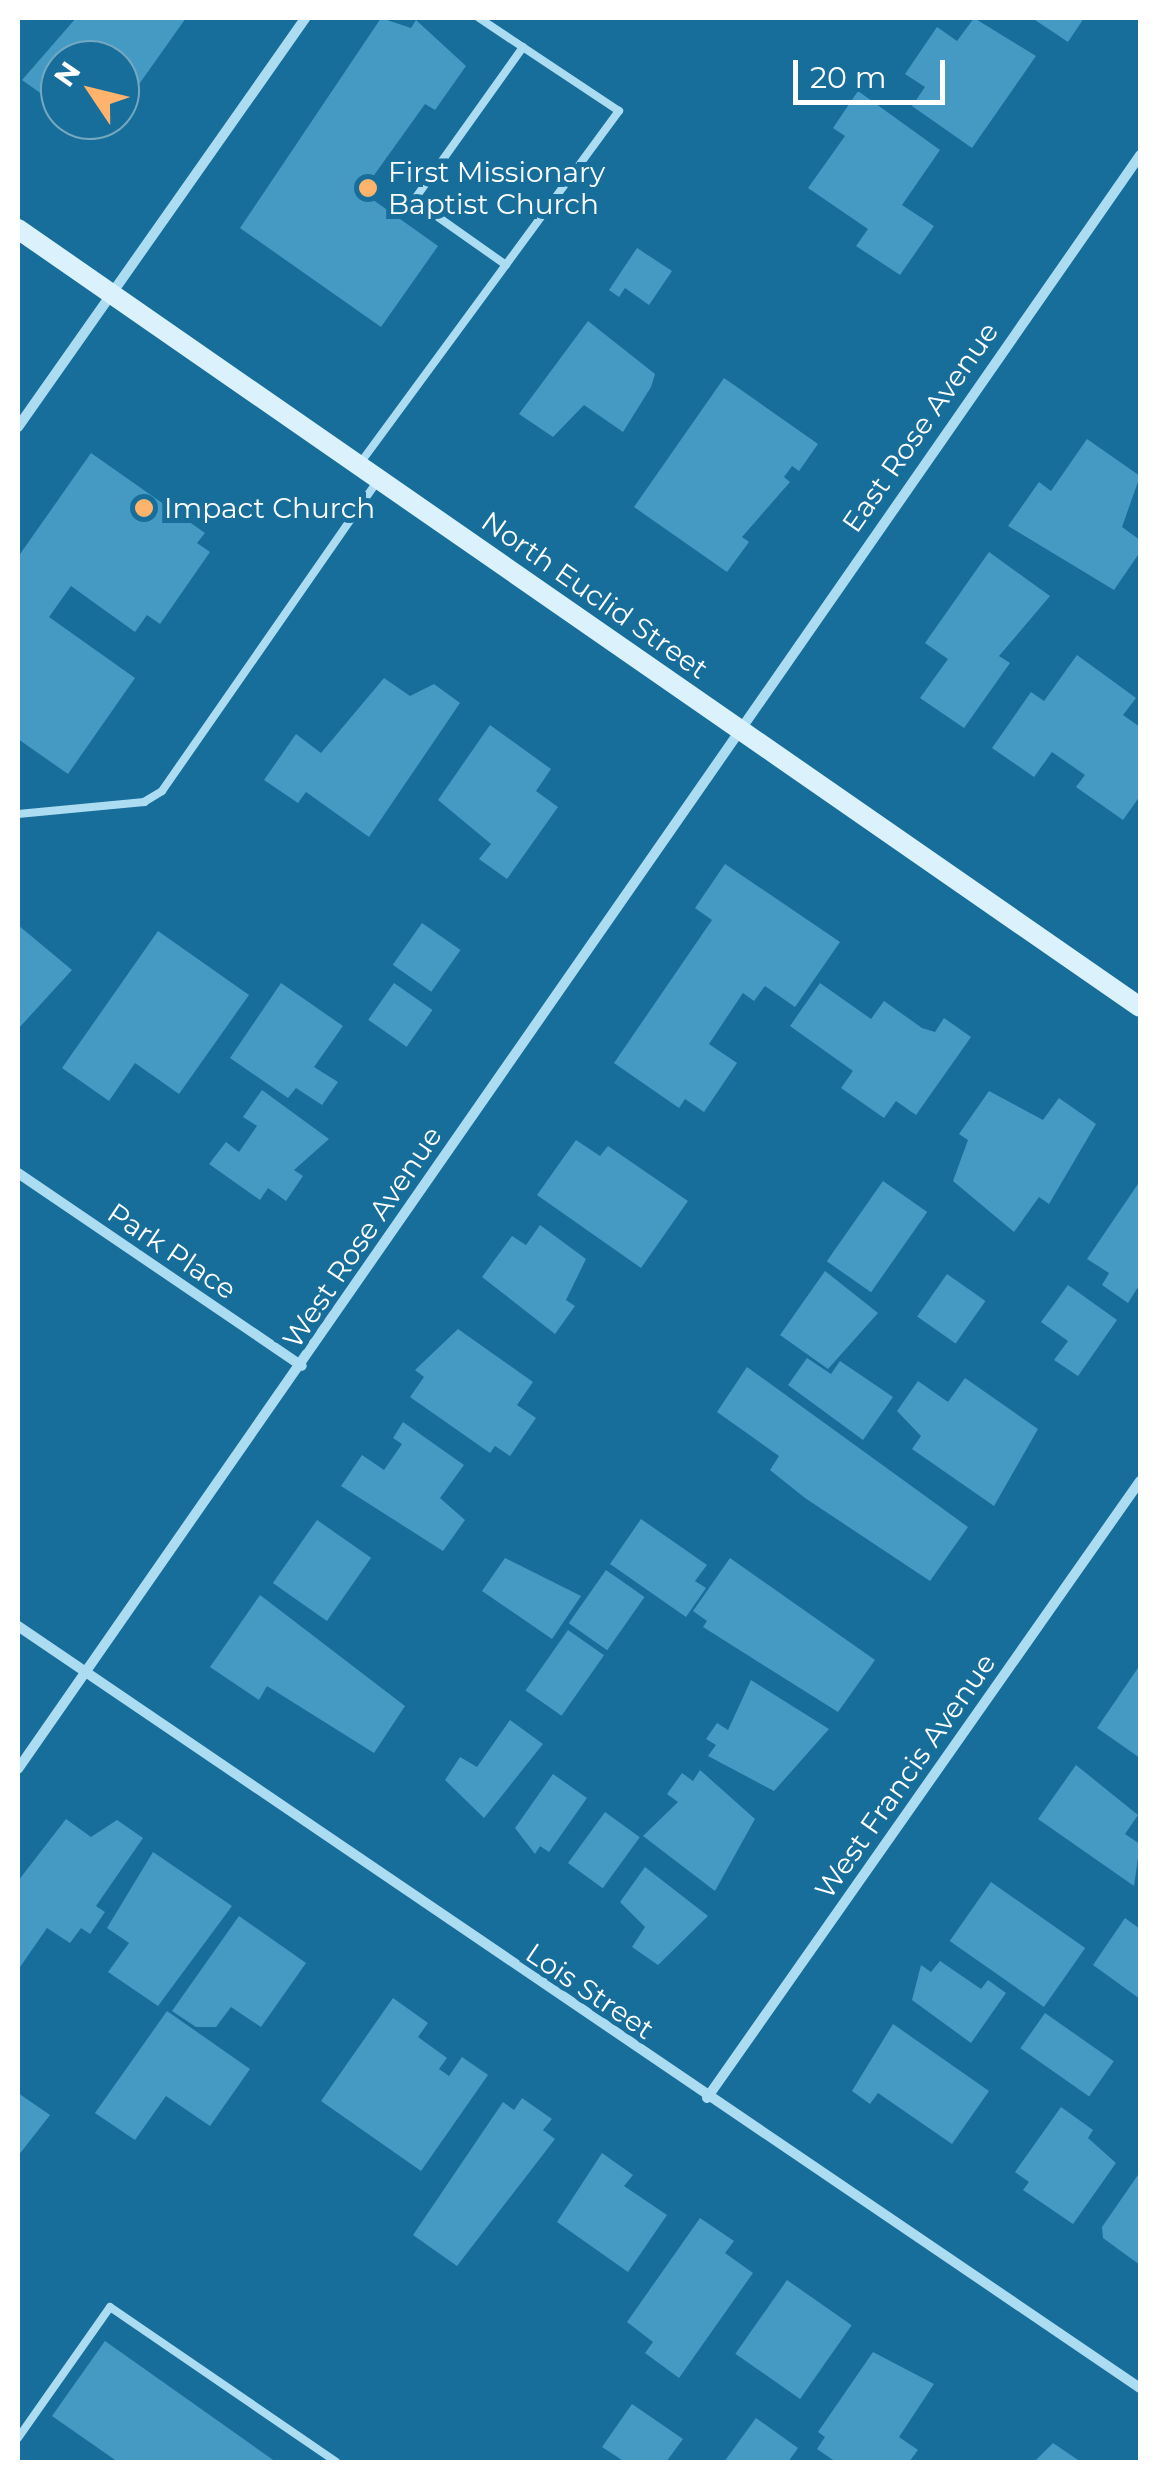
<!DOCTYPE html>
<style>
body{margin:0}
#map{position:relative;width:1158px;height:2480px;overflow:hidden;background:#176e9a;font-family:Montserrat,sans-serif}
div>[style]{position:absolute}
.building>*{inset:0;background:#449ac3;transform-origin:0 0}
.lane>*{height:8px;margin:-4px;padding:0 4px;transform-origin:4px;border-radius:4px;background:#acdcf2}
.street>*{height:10px;margin:-5px;padding:0 5px;transform-origin:5px;border-radius:5px;background:#acdcf2}
.secondary>*{height:20px;margin:-10px;padding:0 10px;transform-origin:10px;border-radius:10px;background:#dbf1fc}
.dots>*{width:28px;height:28px;translate:-50% -50%;box-sizing:border-box;border:5px solid #176e9a;border-radius:50%}
span{translate:-50% -50%;white-space:nowrap;text-align:center;line-height:1.15;-webkit-text-stroke:10px #176e9a;paint-order:stroke}
.poi-label{font-size:28px;color:#fff}
.left{translate:0 -50%;text-align:left}
.street-label{font-size:28px;color:#fff}
.frame{position:absolute;inset:0;border:20px solid #fff;pointer-events:none}
.north{position:absolute;left:40px;top:40px;width:100px;height:100px;box-sizing:border-box;background:#176e9a;border:2px solid #74a8c2;border-radius:50%;rotate:305deg;font-size:28px;font-weight:700;line-height:40px;text-align:center;color:#fff}
.north::after{content:'';display:block;margin:auto;width:35px;height:45px;background:#ffb36d;clip-path:polygon(50% 0,100% 100%,50% 72%,0 100%)}
.scale{position:absolute;left:793px;top:60px;width:152px;height:45px;box-sizing:border-box;border:5px solid #fff;border-top:0;padding-left:12px;font-size:30px;line-height:35px;white-space:nowrap;color:#fff;-webkit-text-stroke:8px #176e9a;paint-order:stroke}
</style>
<div id="map">
<div class="building">
<div style="clip-path:polygon(76px 18px,186px 18px,120px 111px,120px 60px,60px 60px,60px 107px,22px 80px)"></div>
<div style="clip-path:polygon(381px 18px,411px 28px,416px 20px,466px 66px,435px 110px,425px 104px,362px 192px,438px 246px,381px 327px,240px 228px)"></div>
<div style="clip-path:polygon(974px 18px,1036px 56px,972px 148px,912px 106px,925px 87px,905px 74px,937px 27px,957px 41px)"></div>
<div style="clip-path:polygon(1032px 18px,1084px 18px,1068px 42px)"></div>
<div style="clip-path:polygon(858px 91px,940px 150px,902px 205px,934px 226px,900px 275px,856px 246px,868px 229px,808px 188px,845px 136px,833px 128px)"></div>
<div style="clip-path:polygon(78px 120px,114px 120px,102px 137px)"></div>
<div style="clip-path:polygon(637px 248px,672px 271px,649px 305px,625px 288px,619px 297px,609px 290px)"></div>
<div style="clip-path:polygon(588px 321px,655px 374px,651px 387px,623px 432px,584px 405px,553px 437px,519px 414px)"></div>
<div style="clip-path:polygon(724px 378px,818px 444px,799px 471px,792px 466px,784px 477px,790px 482px,742px 537px,749px 542px,727px 572px,634px 507px)"></div>
<div style="clip-path:polygon(1087px 439px,1140px 476px,1122px 527px,1140px 540px,1140px 552px,1114px 590px,1008px 526px,1039px 482px,1051px 491px)"></div>
<div style="clip-path:polygon(91px 453px,205px 533px,197px 543px,210px 552px,160px 624px,147px 615px,135px 632px,71px 586px,49px 617px,135px 678px,68px 774px,18px 739px,18px 557px)"></div>
<div style="clip-path:polygon(989px 552px,1050px 596px,999px 656px,1010px 663px,964px 728px,920px 698px,948px 659px,925px 643px)"></div>
<div style="clip-path:polygon(1077px 655px,1136px 698px,1123px 715px,1140px 727px,1140px 796px,1123px 820px,1076px 787px,1085px 775px,1052px 752px,1034px 777px,992px 748px,1031px 692px,1044px 701px)"></div>
<div style="clip-path:polygon(384px 678px,410px 696px,434px 684px,460px 703px,369px 837px,306px 792px,298px 803px,264px 780px,296px 734px,321px 753px)"></div>
<div style="clip-path:polygon(490px 725px,551px 769px,536px 791px,558px 807px,507px 879px,479px 859px,491px 844px,438px 800px)"></div>
<div style="clip-path:polygon(725px 864px,840px 942px,795px 1007px,765px 986px,754px 1001px,743px 993px,709px 1044px,737px 1063px,704px 1112px,685px 1099px,679px 1108px,614px 1063px,712px 920px,695px 908px)"></div>
<div style="left:422px;top:923px;width:47px;height:51px;rotate:35deg"></div>
<div style="clip-path:polygon(18px 925px,72px 970px,18px 1029px)"></div>
<div style="clip-path:polygon(158px 931px,249px 995px,179px 1094px,135px 1063px,109px 1101px,62px 1068px)"></div>
<div style="clip-path:polygon(281px 983px,343px 1026px,314px 1067px,338px 1082px,322px 1105px,296px 1088px,288px 1098px,230px 1058px)"></div>
<div style="left:394px;top:983px;width:47px;height:45px;rotate:35deg"></div>
<div style="clip-path:polygon(820px 983px,871px 1019px,884px 1001px,922px 1028px,935px 1032px,944px 1018px,971px 1037px,916px 1115px,896px 1101px,884px 1118px,841px 1088px,853px 1071px,790px 1026px)"></div>
<div style="clip-path:polygon(262px 1090px,329px 1139px,294px 1170px,303px 1176px,286px 1201px,268px 1188px,260px 1200px,209px 1164px,226px 1142px,239px 1152px,257px 1126px,243px 1117px)"></div>
<div style="clip-path:polygon(989px 1091px,1043px 1120px,1059px 1098px,1096px 1124px,1049px 1204px,1039px 1197px,1014px 1232px,953px 1181px,968px 1140px,959px 1134px)"></div>
<div style="clip-path:polygon(576px 1140px,600px 1156px,608px 1146px,688px 1201px,641px 1268px,537px 1195px)"></div>
<div style="left:883px;top:1181px;width:54px;height:98px;rotate:35deg"></div>
<div style="clip-path:polygon(1140px 1181px,1140px 1284px,1128px 1303px,1102px 1285px,1109px 1273px,1087px 1259px)"></div>
<div style="clip-path:polygon(540px 1225px,586px 1259px,566px 1300px,575px 1306px,555px 1334px,482px 1277px,512px 1236px,526px 1245px)"></div>
<div style="clip-path:polygon(825px 1271px,878px 1313px,828px 1369px,780px 1335px)"></div>
<div style="left:947px;top:1274px;width:47px;height:52px;rotate:35deg"></div>
<div style="clip-path:polygon(1068px 1285px,1117px 1320px,1078px 1376px,1054px 1360px,1068px 1341px,1041px 1322px)"></div>
<div style="clip-path:polygon(458px 1329px,533px 1382px,517px 1405px,536px 1418px,510px 1456px,495px 1446px,490px 1453px,410px 1397px,424px 1377px,415px 1370px)"></div>
<div style="clip-path:polygon(807px 1358px,831px 1374px,840px 1361px,893px 1397px,863px 1440px,788px 1385px)"></div>
<div style="clip-path:polygon(747px 1367px,968px 1527px,930px 1581px,805px 1498px,770px 1470px,779px 1456px,717px 1412px)"></div>
<div style="clip-path:polygon(965px 1378px,1038px 1429px,994px 1506px,912px 1449px,921px 1436px,897px 1411px,918px 1381px,948px 1402px)"></div>
<div style="clip-path:polygon(403px 1422px,464px 1465px,440px 1498px,465px 1520px,443px 1551px,341px 1486px,362px 1455px,384px 1470px,402px 1444px,393px 1438px)"></div>
<div style="clip-path:polygon(641px 1519px,707px 1565px,695px 1581px,706px 1588px,686px 1617px,610px 1564px)"></div>
<div style="left:317px;top:1520px;width:66px;height:77px;rotate:35deg"></div>
<div style="clip-path:polygon(505px 1558px,581px 1596px,552px 1639px,482px 1591px)"></div>
<div style="clip-path:polygon(730px 1558px,875px 1660px,838px 1712px,703px 1627px,707px 1621px,693px 1611px)"></div>
<div style="left:606px;top:1570px;width:47px;height:65px;rotate:35deg"></div>
<div style="clip-path:polygon(260px 1595px,405px 1706px,374px 1753px,267px 1686px,259px 1700px,210px 1667px)"></div>
<div style="left:568px;top:1630px;width:44px;height:74px;rotate:35deg"></div>
<div style="clip-path:polygon(1140px 1665px,1140px 1758px,1097px 1728px)"></div>
<div style="clip-path:polygon(751px 1680px,829px 1729px,774px 1791px,708px 1756px,716px 1745px,706px 1739px,717px 1723px,728px 1730px)"></div>
<div style="clip-path:polygon(510px 1720px,543px 1744px,484px 1818px,445px 1780px,460px 1757px,477px 1767px)"></div>
<div style="clip-path:polygon(1076px 1765px,1138px 1815px,1125px 1834px,1140px 1844px,1134px 1886px,1038px 1819px)"></div>
<div style="clip-path:polygon(700px 1770px,755px 1819px,715px 1891px,643px 1836px,678px 1802px,667px 1794px,682px 1773px,693px 1781px)"></div>
<div style="clip-path:polygon(553px 1774px,587px 1798px,549px 1852px,540px 1846px,535px 1854px,515px 1828px)"></div>
<div style="left:605px;top:1812px;width:43px;height:63px;rotate:36deg"></div>
<div style="clip-path:polygon(66px 1819px,91px 1837px,117px 1820px,143px 1838px,96px 1906px,105px 1912px,90px 1934px,81px 1928px,70px 1943px,47px 1928px,18px 1970px,18px 1881px)"></div>
<div style="clip-path:polygon(153px 1852px,232px 1906px,158px 2006px,108px 1972px,129px 1943px,107px 1928px)"></div>
<div style="clip-path:polygon(645px 1867px,708px 1916px,658px 1965px,632px 1947px,645px 1927px,620px 1902px)"></div>
<div style="left:991px;top:1882px;width:115px;height:72px;rotate:35deg"></div>
<div style="clip-path:polygon(239px 1916px,306px 1963px,261px 2027px,231px 2007px,216px 2027px,196px 2027px,172px 2011px)"></div>
<div style="clip-path:polygon(1125px 1918px,1140px 1929px,1140px 1999px,1093px 1965px)"></div>
<div style="clip-path:polygon(940px 1961px,981px 1989px,988px 1980px,1006px 1993px,971px 2043px,912px 2000px,921px 1965px,931px 1972px)"></div>
<div style="clip-path:polygon(393px 1998px,428px 2023px,418px 2037px,447px 2058px,439px 2069px,449px 2076px,462px 2057px,488px 2075px,421px 2171px,321px 2101px)"></div>
<div style="clip-path:polygon(167px 2011px,250px 2069px,210px 2126px,166px 2096px,135px 2140px,95px 2113px)"></div>
<div style="left:1045px;top:2013px;width:84px;height:43px;rotate:35deg"></div>
<div style="clip-path:polygon(893px 2024px,989px 2091px,952px 2144px,878px 2093px,870px 2104px,852px 2091px)"></div>
<div style="clip-path:polygon(18px 2093px,50px 2115px,18px 2156px)"></div>
<div style="clip-path:polygon(522px 2098px,552px 2119px,543px 2130px,555px 2139px,457px 2266px,413px 2235px,503px 2102px,514px 2110px)"></div>
<div style="clip-path:polygon(1061px 2107px,1093px 2130px,1088px 2138px,1116px 2163px,1073px 2224px,1023px 2190px,1029px 2182px,1015px 2172px)"></div>
<div style="clip-path:polygon(602px 2153px,633px 2175px,624px 2186px,667px 2215px,628px 2272px,557px 2222px)"></div>
<div style="clip-path:polygon(1140px 2172px,1140px 2265px,1103px 2238px,1102px 2227px)"></div>
<div style="clip-path:polygon(700px 2218px,734px 2241px,725px 2253px,753px 2273px,679px 2378px,645px 2353px,653px 2342px,627px 2322px)"></div>
<div style="left:787px;top:2280px;width:79px;height:90px;rotate:35deg"></div>
<div style="clip-path:polygon(105px 2341px,276px 2462px,118px 2462px,52px 2416px)"></div>
<div style="clip-path:polygon(873px 2352px,934px 2384px,899px 2437px,918px 2450px,909px 2462px,836px 2462px,817px 2449px,825px 2437px,818px 2432px)"></div>
<div style="clip-path:polygon(632px 2404px,683px 2439px,666px 2462px,625px 2462px,602px 2447px)"></div>
<div style="clip-path:polygon(756px 2418px,798px 2448px,788px 2462px,724px 2462px)"></div>
<div style="clip-path:polygon(1053px 2443px,1081px 2462px,1034px 2462px)"></div>
</div>
<div class="lane">
<div style="left:506px;top:265px;width:113px;rotate:-144.8deg"></div>
<div style="left:414px;top:200px;width:188px;rotate:-54.5deg"></div>
<div style="left:361px;top:462px;width:436px;rotate:-53.7deg"></div>
<div style="left:619px;top:111px;width:168px;rotate:-146.4deg"></div>
<div style="left:18px;top:814px;width:127px;rotate:-5.4deg"></div>
<div style="left:144px;top:802px;width:21px;rotate:-31deg"></div>
<div style="left:162px;top:791px;width:376px;rotate:-55.2deg"></div>
<div style="left:18px;top:2438px;width:160px;rotate:-54.9deg"></div>
<div style="left:110px;top:2307px;width:274px;rotate:34.4deg"></div>
</div>
<div class="street">
<div style="left:18px;top:427px;width:500px;rotate:-54.9deg"></div>
<div style="left:18px;top:1173px;width:343px;rotate:34.2deg"></div>
<div style="left:18px;top:1626px;width:1356px;rotate:34.18deg"></div>
<div style="left:18px;top:1769px;width:1966px;rotate:-55.19deg"></div>
<div style="left:707px;top:2098px;width:754px;rotate:-54.94deg"></div>
</div>
<div class="secondary">
<div style="left:18px;top:229px;width:1365px;rotate:34.74deg"></div>
</div>
<div class="dots">
<div style="left:368px;top:188px;background:#ffb36d"></div>
<div style="left:144px;top:508px;background:#ffb36d"></div>
</div>
<div class="poi-label">
<span class="left" style="left:388px;top:188px">First Missionary<br>Baptist Church</span>
<span class="left" style="left:164px;top:508px">Impact Church</span>
</div>
<div class="street-label">
<span style="left:920px;top:427px;rotate:-55deg">East Rose Avenue</span>
<span style="left:595px;top:595px;rotate:35deg">North Euclid Street</span>
<span style="left:362px;top:1237px;rotate:-56deg">West Rose Avenue</span>
<span style="left:172px;top:1251px;rotate:34deg">Park Place</span>
<span style="left:905px;top:1776px;rotate:-55deg">West Francis Avenue</span>
<span style="left:590px;top:1991px;rotate:34deg">Lois Street</span>
</div>
<div class="frame"></div>
<div class="north">N</div>
<div class="scale">20 m</div>
</div>
